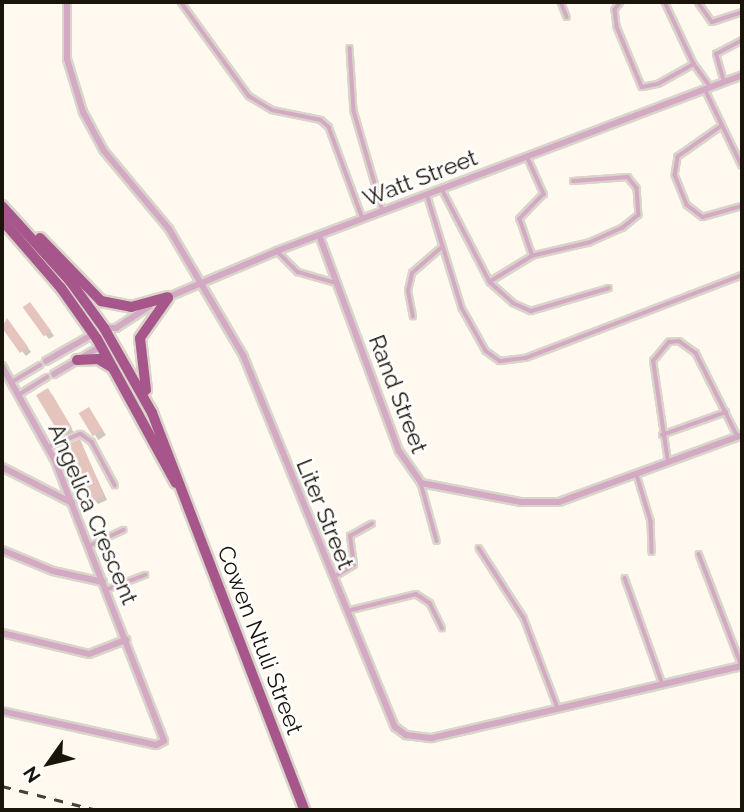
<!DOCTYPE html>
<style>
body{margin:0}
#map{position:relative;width:744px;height:812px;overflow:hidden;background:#fff9ef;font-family:Raleway,sans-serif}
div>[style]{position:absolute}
.shadow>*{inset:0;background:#0003;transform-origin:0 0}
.building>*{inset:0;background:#e5c4be;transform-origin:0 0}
.roads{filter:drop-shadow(2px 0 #dad5cb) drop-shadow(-2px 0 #dad5cb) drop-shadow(0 2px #dad5cb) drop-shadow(0 -2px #dad5cb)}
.service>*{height:3.5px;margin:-1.75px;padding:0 1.75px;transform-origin:1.75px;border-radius:1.75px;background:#d3a9c3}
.minor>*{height:6px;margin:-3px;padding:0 3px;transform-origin:3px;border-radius:3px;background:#d3a9c3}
.trunk>*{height:10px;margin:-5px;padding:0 5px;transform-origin:5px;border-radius:5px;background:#a6568a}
.rail>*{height:2.5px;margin-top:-1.25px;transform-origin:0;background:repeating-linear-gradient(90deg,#464137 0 9px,transparent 0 18px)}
span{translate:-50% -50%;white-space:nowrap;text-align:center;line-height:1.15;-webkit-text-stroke:5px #fff;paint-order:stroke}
.street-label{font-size:23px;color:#1a150b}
.frame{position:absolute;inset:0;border:4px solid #1a150b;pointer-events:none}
.north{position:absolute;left:14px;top:728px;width:70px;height:70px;-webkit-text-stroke:5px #fff;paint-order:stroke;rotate:236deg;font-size:19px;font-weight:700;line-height:28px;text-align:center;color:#1a150b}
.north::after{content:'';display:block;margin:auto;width:24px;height:32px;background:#1a150b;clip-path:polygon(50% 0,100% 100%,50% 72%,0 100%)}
</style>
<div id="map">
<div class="shadow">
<div style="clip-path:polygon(24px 308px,34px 308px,54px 336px,49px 339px)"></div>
<div style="clip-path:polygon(7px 320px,31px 352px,26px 356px,2px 326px)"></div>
<div style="clip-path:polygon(52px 394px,74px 433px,66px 438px,61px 434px)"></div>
<div style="left:89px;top:409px;width:31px;height:9px;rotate:57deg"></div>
<div style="clip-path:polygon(80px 441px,107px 500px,98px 504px,94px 499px)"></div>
</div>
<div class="building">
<div style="left:30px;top:302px;width:36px;height:9px;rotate:54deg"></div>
<div style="clip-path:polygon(7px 318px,28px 347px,20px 353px,2px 328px)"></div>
<div style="left:48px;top:388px;width:47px;height:14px;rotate:59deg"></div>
<div style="left:89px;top:407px;width:27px;height:12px;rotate:59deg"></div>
<div style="left:80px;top:439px;width:62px;height:12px;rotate:67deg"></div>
</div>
<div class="roads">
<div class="service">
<div style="left:181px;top:2px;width:116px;rotate:54.1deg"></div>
<div style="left:249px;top:96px;width:27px;rotate:31deg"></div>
<div style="left:272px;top:110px;width:50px;rotate:11.5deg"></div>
<div style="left:321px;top:120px;width:11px;rotate:41deg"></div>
<div style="left:329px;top:127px;width:98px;rotate:69.7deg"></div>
<div style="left:561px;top:2px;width:16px;rotate:68deg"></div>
<div style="left:621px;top:2px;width:10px;rotate:127deg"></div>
<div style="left:615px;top:10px;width:17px;rotate:83deg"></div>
<div style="left:617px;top:27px;width:65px;rotate:67.4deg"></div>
<div style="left:642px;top:87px;width:16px;rotate:-11deg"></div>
<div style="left:658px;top:84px;width:41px;rotate:-29.1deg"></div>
<div style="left:665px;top:2px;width:68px;rotate:64.9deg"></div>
<div style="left:694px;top:64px;width:29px;rotate:54deg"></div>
<div style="left:698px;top:2px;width:24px;rotate:55deg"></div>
<div style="left:712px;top:22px;width:32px;rotate:-18deg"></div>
<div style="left:350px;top:48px;width:63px;rotate:86.4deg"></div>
<div style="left:354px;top:111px;width:104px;rotate:73.8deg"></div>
<div style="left:724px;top:82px;width:29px;rotate:-106deg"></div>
<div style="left:716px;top:54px;width:30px;rotate:-28deg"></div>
<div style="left:705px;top:89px;width:85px;rotate:64.3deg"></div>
<div style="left:722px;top:126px;width:54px;rotate:144.8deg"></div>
<div style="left:678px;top:157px;width:18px;rotate:99deg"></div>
<div style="left:675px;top:175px;width:32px;rotate:68deg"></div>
<div style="left:687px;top:205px;width:20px;rotate:37deg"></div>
<div style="left:703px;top:217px;width:41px;rotate:-15.8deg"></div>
<div style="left:527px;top:156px;width:42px;rotate:65.9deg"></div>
<div style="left:544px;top:194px;width:35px;rotate:134deg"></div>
<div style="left:520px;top:219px;width:39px;rotate:71deg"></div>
<div style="left:573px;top:181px;width:55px;rotate:-4.2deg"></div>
<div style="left:628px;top:177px;width:14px;rotate:51deg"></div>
<div style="left:637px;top:188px;width:27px;rotate:86deg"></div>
<div style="left:639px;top:215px;width:21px;rotate:141deg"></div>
<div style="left:623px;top:228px;width:37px;rotate:156deg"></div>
<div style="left:589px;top:243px;width:57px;rotate:166.9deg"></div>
<div style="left:533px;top:256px;width:50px;rotate:148.8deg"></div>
<div style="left:490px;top:282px;width:31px;rotate:42deg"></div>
<div style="left:513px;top:303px;width:20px;rotate:24deg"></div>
<div style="left:531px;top:311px;width:81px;rotate:-16.4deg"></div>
<div style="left:442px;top:189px;width:105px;rotate:62.7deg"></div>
<div style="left:427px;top:194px;width:119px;rotate:72.9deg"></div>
<div style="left:462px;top:308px;width:49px;rotate:60.8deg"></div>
<div style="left:486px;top:351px;width:17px;rotate:36deg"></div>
<div style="left:500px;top:361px;width:26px;rotate:-7deg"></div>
<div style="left:526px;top:358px;width:231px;rotate:-21deg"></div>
<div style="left:277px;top:251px;width:30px;rotate:45deg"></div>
<div style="left:298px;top:272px;width:37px;rotate:16deg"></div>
<div style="left:413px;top:317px;width:26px;rotate:-101deg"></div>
<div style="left:408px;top:291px;width:18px;rotate:-77deg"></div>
<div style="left:412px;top:273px;width:38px;rotate:-41deg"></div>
<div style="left:12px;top:382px;width:33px;rotate:-31deg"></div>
<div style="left:20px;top:394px;width:32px;rotate:-32deg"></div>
<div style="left:662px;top:435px;width:68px;rotate:-19.8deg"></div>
<div style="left:48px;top:447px;width:35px;rotate:-22deg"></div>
<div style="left:81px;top:434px;width:14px;rotate:36deg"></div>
<div style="left:92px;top:442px;width:49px;rotate:61.9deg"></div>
<div style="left:668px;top:462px;width:102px;rotate:-98.4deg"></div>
<div style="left:653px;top:361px;width:25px;rotate:-50deg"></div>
<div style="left:669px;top:342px;width:10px;rotate:-6deg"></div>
<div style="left:679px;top:341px;width:21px;rotate:35deg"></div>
<div style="left:696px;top:353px;width:94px;rotate:63.4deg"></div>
<div style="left:637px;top:475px;width:48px;rotate:73.1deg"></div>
<div style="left:651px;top:521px;width:31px;rotate:88deg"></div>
<div style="left:421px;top:483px;width:60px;rotate:74.6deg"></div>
<div style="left:89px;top:546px;width:38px;rotate:-25deg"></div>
<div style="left:479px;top:548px;width:83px;rotate:57.3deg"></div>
<div style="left:524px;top:618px;width:96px;rotate:69.3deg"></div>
<div style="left:699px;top:554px;width:120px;rotate:69deg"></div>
<div style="left:334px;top:577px;width:23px;rotate:-31deg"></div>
<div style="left:354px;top:565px;width:29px;rotate:-98deg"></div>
<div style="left:350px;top:536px;width:25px;rotate:-29deg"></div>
<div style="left:625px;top:578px;width:110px;rotate:70.4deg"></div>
<div style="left:106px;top:590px;width:42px;rotate:-21deg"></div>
<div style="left:347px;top:611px;width:71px;rotate:-13.8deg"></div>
<div style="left:416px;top:594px;width:17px;rotate:33deg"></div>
<div style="left:430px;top:603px;width:28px;rotate:64deg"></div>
</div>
<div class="minor">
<div style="left:67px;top:2px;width:57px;rotate:90deg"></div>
<div style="left:67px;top:59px;width:55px;rotate:73.2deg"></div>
<div style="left:83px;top:112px;width:44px;rotate:61.7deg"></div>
<div style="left:104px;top:151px;width:102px;rotate:50.2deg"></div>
<div style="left:169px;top:229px;width:146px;rotate:59.6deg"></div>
<div style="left:243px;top:355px;width:402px;rotate:67.8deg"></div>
<div style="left:395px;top:727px;width:14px;rotate:36deg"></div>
<div style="left:406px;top:735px;width:26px;rotate:7deg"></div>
<div style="left:432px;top:738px;width:318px;rotate:-13.1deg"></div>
<div style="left:319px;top:235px;width:230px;rotate:69.7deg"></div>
<div style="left:399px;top:451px;width:39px;rotate:55deg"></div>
<div style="left:421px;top:483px;width:102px;rotate:10.8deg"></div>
<div style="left:521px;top:502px;width:38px"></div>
<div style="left:559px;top:502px;width:195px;rotate:-20.1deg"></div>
<div style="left:166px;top:298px;width:121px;rotate:-22.9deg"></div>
<div style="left:277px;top:251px;width:497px;rotate:-20.7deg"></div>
<div style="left:105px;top:328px;width:11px"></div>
<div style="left:116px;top:328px;width:40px;rotate:-32.9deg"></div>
<div style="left:46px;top:361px;width:56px;rotate:-29.7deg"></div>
<div style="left:2px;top:366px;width:109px;rotate:60.8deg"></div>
<div style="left:55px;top:461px;width:300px;rotate:68.7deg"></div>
<div style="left:164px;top:741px;width:9px;rotate:153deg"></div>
<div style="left:156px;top:745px;width:158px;rotate:-167.6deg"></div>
<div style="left:54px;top:374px;width:57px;rotate:-30.6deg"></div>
<div style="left:2px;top:467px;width:79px;rotate:27.2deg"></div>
<div style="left:2px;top:550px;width:55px;rotate:22.4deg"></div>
<div style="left:53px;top:571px;width:51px;rotate:12.4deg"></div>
<div style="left:2px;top:633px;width:89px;rotate:13.6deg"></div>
<div style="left:89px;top:654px;width:40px;rotate:-21deg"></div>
</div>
<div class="trunk">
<div style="left:2px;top:206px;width:101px;rotate:47.8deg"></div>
<div style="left:70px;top:281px;width:58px;rotate:54.1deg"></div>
<div style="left:104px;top:328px;width:98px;rotate:60.5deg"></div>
<div style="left:152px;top:413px;width:425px;rotate:69deg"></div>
<div style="left:2px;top:220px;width:90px;rotate:49.1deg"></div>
<div style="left:61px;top:288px;width:62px;rotate:54.8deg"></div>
<div style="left:97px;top:339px;width:164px;rotate:61.3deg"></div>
<div style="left:40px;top:238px;width:88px;rotate:45.9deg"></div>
<div style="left:101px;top:301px;width:31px;rotate:11deg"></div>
<div style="left:131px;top:307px;width:38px;rotate:-15deg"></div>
<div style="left:77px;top:360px;width:21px;rotate:-3deg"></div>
<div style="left:98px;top:359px;width:17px;rotate:31deg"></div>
<div style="left:146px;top:390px;width:52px;rotate:-96.6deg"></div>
<div style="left:140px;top:338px;width:49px;rotate:-55deg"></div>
</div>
</div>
<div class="rail">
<div style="left:2px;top:786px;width:98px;rotate:14.2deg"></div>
</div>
<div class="street-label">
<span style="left:420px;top:178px;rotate:-21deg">Watt Street</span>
<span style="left:398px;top:394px;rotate:69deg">Rand Street</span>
<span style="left:93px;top:514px;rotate:67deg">Angelica Crescent</span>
<span style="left:325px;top:514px;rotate:68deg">Liter Street</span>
<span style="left:260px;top:640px;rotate:69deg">Cowen Ntuli Street</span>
</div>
<div class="frame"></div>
<div class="north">N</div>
</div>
